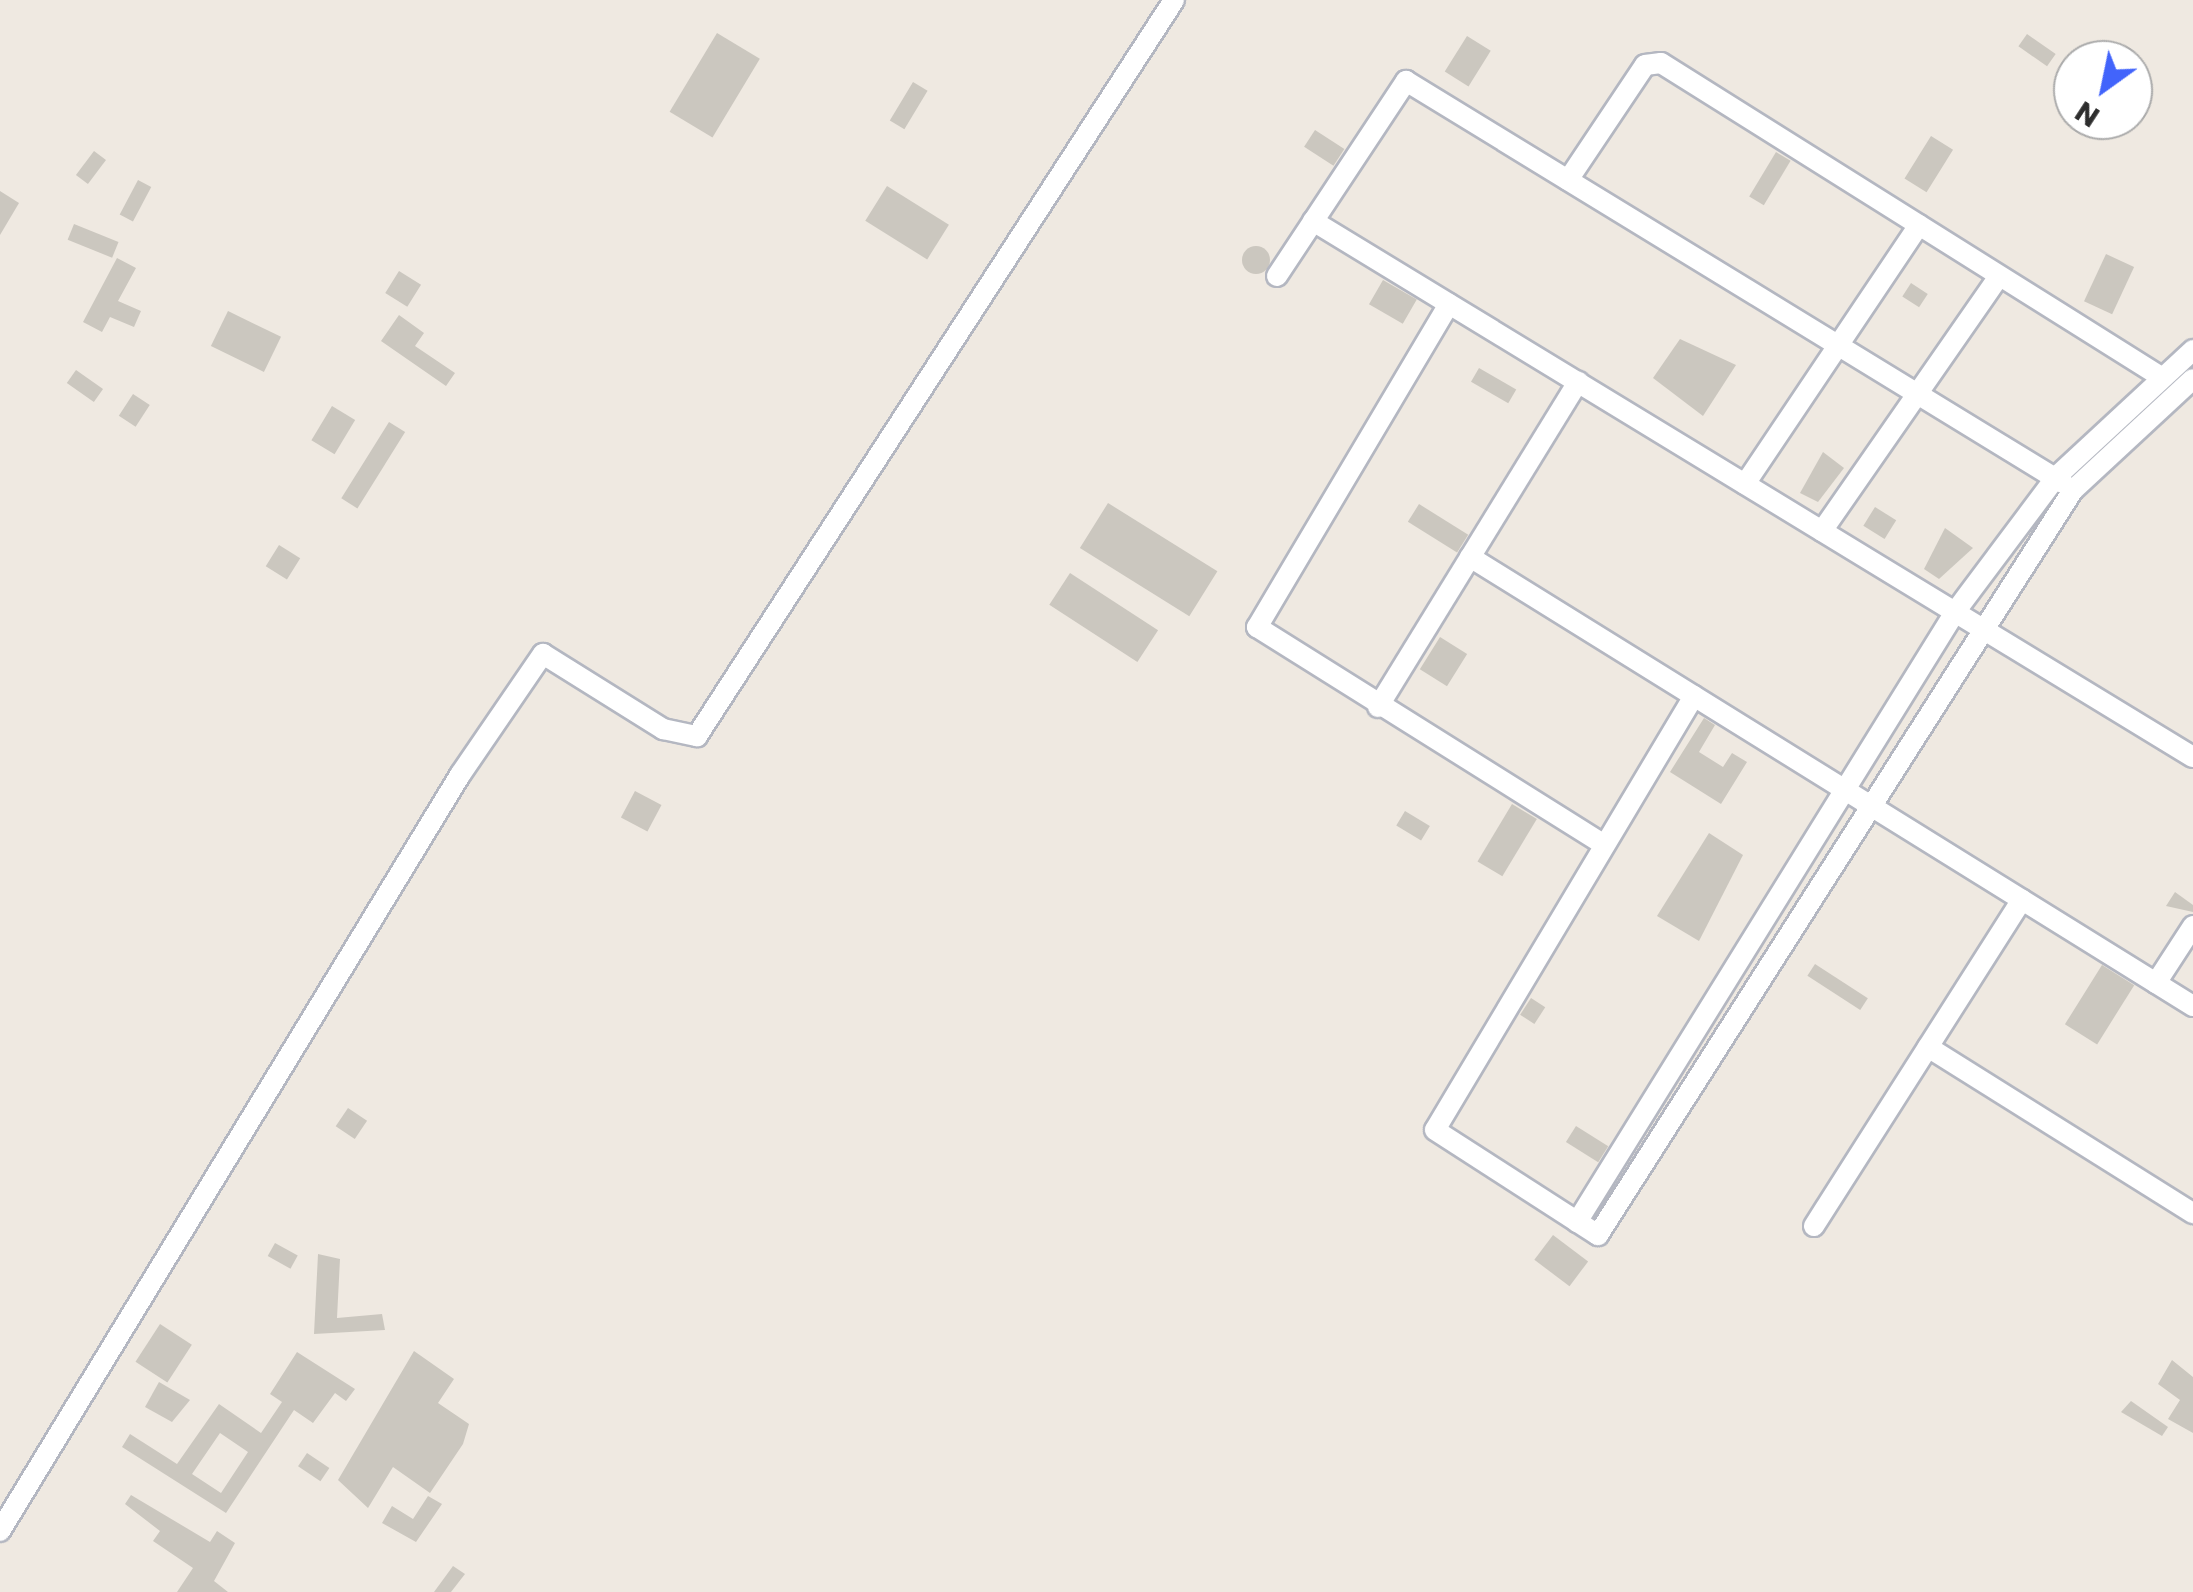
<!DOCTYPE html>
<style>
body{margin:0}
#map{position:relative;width:2193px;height:1592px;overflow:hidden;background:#efe9e1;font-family:Poppins,sans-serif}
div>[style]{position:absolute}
.building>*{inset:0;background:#cbc7bf;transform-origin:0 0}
.round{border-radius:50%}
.roads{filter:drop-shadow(2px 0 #b4b7c1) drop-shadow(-2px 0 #b4b7c1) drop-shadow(0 2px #b4b7c1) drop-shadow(0 -2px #b4b7c1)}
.street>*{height:20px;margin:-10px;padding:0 10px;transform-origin:10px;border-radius:10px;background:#fff}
span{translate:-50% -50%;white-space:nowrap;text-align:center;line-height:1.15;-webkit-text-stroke:10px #fff;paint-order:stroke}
.north{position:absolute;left:2053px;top:40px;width:100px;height:100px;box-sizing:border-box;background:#fff;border:2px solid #ababab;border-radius:50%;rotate:213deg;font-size:28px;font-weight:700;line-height:40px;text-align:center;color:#2e2e2e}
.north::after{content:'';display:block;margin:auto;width:35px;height:45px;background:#4264fb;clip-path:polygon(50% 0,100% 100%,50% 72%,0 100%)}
</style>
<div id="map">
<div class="building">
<div style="left:717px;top:33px;width:50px;height:92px;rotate:31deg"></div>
<div style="left:2027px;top:34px;width:35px;height:15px;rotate:35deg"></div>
<div style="left:1467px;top:36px;width:28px;height:42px;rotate:32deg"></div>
<div style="left:913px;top:82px;width:17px;height:45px;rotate:31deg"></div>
<div style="left:1315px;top:130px;width:35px;height:20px;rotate:33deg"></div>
<div style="left:1931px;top:136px;width:26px;height:50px;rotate:32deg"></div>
<div style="left:94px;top:151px;width:15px;height:30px;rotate:37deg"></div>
<div style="left:1776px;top:152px;width:17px;height:52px;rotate:31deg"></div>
<div style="left:138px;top:180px;width:15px;height:39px;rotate:28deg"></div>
<div style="left:887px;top:186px;width:73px;height:41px;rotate:32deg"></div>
<div style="clip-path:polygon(0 191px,19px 203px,0 235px)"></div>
<div style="left:74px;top:224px;width:48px;height:17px;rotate:22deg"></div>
<div class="round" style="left:1242px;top:246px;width:28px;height:28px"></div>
<div style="left:2106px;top:254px;width:31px;height:52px;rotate:25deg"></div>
<div style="clip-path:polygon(117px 258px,136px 268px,118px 301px,141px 311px,134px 327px,110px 317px,102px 332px,83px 322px)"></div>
<div style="left:399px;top:271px;width:26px;height:26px;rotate:32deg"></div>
<div style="left:1383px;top:280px;width:39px;height:28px;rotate:30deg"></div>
<div style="left:1911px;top:283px;width:20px;height:16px;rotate:33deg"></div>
<div style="left:228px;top:311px;width:59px;height:39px;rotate:26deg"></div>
<div style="clip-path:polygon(399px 315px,424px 333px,415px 346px,455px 373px,446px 386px,381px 341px)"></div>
<div style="clip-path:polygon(1680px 339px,1736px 365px,1703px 416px,1653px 378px)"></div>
<div style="left:1479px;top:368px;width:43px;height:16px;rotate:30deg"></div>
<div style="left:76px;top:370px;width:33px;height:16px;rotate:35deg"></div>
<div style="left:133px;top:394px;width:20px;height:26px;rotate:33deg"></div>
<div style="left:332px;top:406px;width:27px;height:40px;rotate:31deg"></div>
<div style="left:389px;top:422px;width:19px;height:90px;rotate:32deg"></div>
<div style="clip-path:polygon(1823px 452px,1844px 468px,1818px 502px,1800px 493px)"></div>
<div style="left:1108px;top:503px;width:129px;height:53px;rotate:32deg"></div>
<div style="left:1419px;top:504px;width:58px;height:21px;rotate:32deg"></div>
<div style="left:1875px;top:507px;width:25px;height:22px;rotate:32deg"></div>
<div style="clip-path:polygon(1945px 528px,1973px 548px,1939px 579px,1924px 569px)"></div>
<div style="left:279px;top:545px;width:25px;height:25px;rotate:32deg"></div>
<div style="left:1070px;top:573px;width:105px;height:38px;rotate:33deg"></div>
<div style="left:1440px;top:637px;width:32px;height:38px;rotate:32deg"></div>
<div style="clip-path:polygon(1704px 718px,1715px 725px,1699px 752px,1723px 767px,1732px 753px,1747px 762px,1721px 804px,1670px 772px)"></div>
<div style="left:635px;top:791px;width:30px;height:30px;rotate:28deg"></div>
<div style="left:1512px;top:804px;width:29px;height:67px;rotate:31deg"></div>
<div style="left:1405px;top:811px;width:29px;height:17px;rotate:31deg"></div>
<div style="clip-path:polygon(1709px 833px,1743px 855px,1699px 941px,1657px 916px)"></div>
<div style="clip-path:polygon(2175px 892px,2193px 905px,2193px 912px,2166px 906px)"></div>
<div style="left:1815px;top:964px;width:63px;height:14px;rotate:33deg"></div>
<div style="left:2102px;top:965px;width:38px;height:70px;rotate:32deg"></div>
<div style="left:1531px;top:998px;width:17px;height:20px;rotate:33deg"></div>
<div style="left:348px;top:1108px;width:23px;height:22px;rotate:34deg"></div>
<div style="left:1576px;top:1126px;width:38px;height:19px;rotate:32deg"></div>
<div style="left:1553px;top:1235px;width:44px;height:31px;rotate:37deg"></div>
<div style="left:275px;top:1243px;width:26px;height:15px;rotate:29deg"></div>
<div style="clip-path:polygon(318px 1254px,340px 1259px,337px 1318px,382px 1314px,385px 1330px,314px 1334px)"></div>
<div style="left:160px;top:1324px;width:38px;height:45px;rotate:33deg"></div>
<div style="clip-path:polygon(414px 1351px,454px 1379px,438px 1403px,469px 1424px,463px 1444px,430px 1493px,393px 1467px,368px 1508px,338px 1480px)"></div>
<div style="clip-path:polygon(evenodd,297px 1352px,355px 1389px,346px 1401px,335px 1393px,313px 1423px,294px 1410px,226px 1513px,122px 1447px,130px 1434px,177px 1464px,219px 1404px,261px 1433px,282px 1402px,270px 1394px,297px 1352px,220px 1433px,248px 1452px,221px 1493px,192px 1474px,220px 1433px)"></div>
<div style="clip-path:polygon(2172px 1360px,2193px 1377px,2193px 1433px,2168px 1419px,2180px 1400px,2158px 1384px)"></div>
<div style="clip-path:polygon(159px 1382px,190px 1400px,172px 1422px,145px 1407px)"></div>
<div style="clip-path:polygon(2131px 1401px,2168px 1427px,2162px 1436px,2121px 1412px)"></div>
<div style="left:307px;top:1453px;width:27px;height:16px;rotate:34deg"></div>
<div style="clip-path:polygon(131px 1495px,210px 1542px,217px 1531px,235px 1543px,214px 1581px,228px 1592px,177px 1592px,193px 1568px,153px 1541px,160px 1531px,125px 1504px)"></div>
<div style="clip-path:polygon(428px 1496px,442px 1504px,416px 1542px,382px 1523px,392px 1506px,413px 1519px)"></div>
<div style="clip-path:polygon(453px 1566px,465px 1574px,451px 1592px,434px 1592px)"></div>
</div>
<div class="roads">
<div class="street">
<div style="left:1568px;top:180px;width:138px;rotate:-56.2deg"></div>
<div style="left:1645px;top:65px;width:16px;rotate:-7deg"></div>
<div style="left:1661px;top:63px;width:587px;rotate:32.12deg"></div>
<div style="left:1313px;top:221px;width:1030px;rotate:31.35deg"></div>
<div style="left:1277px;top:276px;width:234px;rotate:-56.5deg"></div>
<div style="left:1406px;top:81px;width:770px;rotate:31.46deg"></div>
<div style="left:1449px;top:304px;width:376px;rotate:120.7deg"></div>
<div style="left:1257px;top:627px;width:410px;rotate:32.1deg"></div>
<div style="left:1745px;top:484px;width:312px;rotate:-56.1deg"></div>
<div style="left:1822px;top:531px;width:310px;rotate:-55.2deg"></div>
<div style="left:1470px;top:557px;width:851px;rotate:31.84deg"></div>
<div style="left:1694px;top:696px;width:505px;rotate:120.83deg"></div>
<div style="left:1435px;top:1130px;width:194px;rotate:32.8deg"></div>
<div style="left:1598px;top:1235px;width:884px;rotate:-57.48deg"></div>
<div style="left:2073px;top:490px;width:163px;rotate:-42.8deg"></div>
<div style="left:1378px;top:707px;width:382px;rotate:-58.4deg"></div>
<div style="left:2156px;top:983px;width:68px;rotate:-57deg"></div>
<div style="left:1928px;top:1047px;width:313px;rotate:32.1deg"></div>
<div style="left:1577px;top:1222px;width:718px;rotate:-58.21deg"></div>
<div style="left:1955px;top:612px;width:169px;rotate:-53.2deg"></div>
<div style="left:2056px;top:477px;width:187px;rotate:-42.8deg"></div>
<div style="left:1814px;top:1226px;width:387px;rotate:-57.5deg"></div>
<div style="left:0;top:1531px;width:885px;rotate:-58.68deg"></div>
<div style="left:460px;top:775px;width:147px;rotate:-55.6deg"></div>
<div style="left:543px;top:654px;width:142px;rotate:32deg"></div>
<div style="left:663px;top:729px;width:35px;rotate:12deg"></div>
<div style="left:697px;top:736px;width:877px;rotate:-57.05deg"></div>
</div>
</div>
<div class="north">N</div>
</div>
